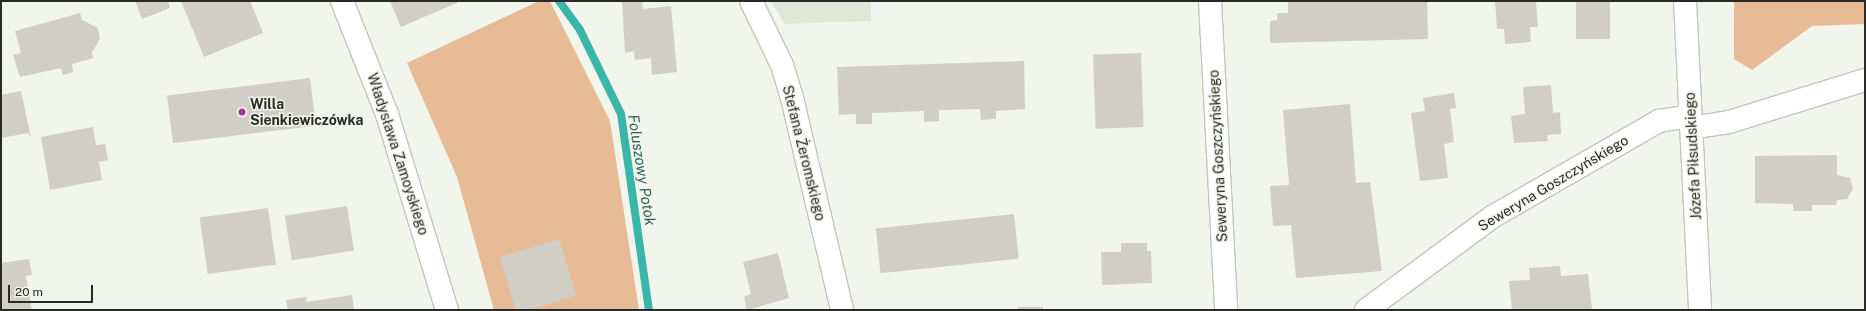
<!DOCTYPE html>
<meta charset="utf-8">
<style>
body{margin:0}
#map{position:relative;width:1866px;height:311px;overflow:hidden;background:#f1f5eb;font-family:"Public Sans",sans-serif}
div>[style]{position:absolute}
.built>*{inset:0;background:#e1e7d7}
.green>*{inset:0;background:#e7bb95}
.stream>*{height:8px;margin:-4px;padding:0 4px;transform-origin:4px;border-radius:4px;background:#3ab5aa}
.building>*{inset:0;background:#d1cec5;transform-origin:0 0}
.roads{filter:drop-shadow(1px 0 #c2c6bd) drop-shadow(-1px 0 #c2c6bd) drop-shadow(0 1px #c2c6bd) drop-shadow(0 -1px #c2c6bd)}
.minor>*{height:22px;margin:-11px;padding:0 11px;transform-origin:11px;border-radius:11px;background:#fff}
.dots>*{width:11px;height:11px;translate:-50% -50%;box-sizing:border-box;border:2px solid #f1f5eb;border-radius:50%}
span{translate:-50% -50%;white-space:nowrap;text-align:center;line-height:1.15;-webkit-text-stroke:3px #f1f5eb;paint-order:stroke}
.poi-label{font-size:14px;color:#292a27;font-weight:700}
.left{translate:0 -50%;text-align:left}
.street-label{font-size:14px;color:#292a27}
.water-label{font-size:15px;color:#2f615c;font-style:italic}
.frame{position:absolute;inset:0;border:2px solid #292a27;pointer-events:none}
.scale{position:absolute;left:8px;top:285px;width:85px;height:18px;box-sizing:border-box;border:2px solid #292a27;border-top:0;padding-left:5px;font-size:12px;line-height:14px;white-space:nowrap;color:#292a27;-webkit-text-stroke:3px #f1f5eb;paint-order:stroke}
</style>
<div id="map">
<div class="built">
<div style="clip-path:polygon(771px 1px,871px 1px,871px 21px,785px 24px)"></div>
</div>
<div class="green">
<div style="clip-path:polygon(539px 1px,550px 1px,610px 121px,639px 310px,494px 310px,457px 177px,407px 63px)"></div>
<div style="clip-path:polygon(1734px 1px,1865px 1px,1865px 24px,1812px 26px,1752px 70px,1734px 59px)"></div>
</div>
<div class="stream">
<div style="left:559px;top:1px;width:36px;rotate:54deg"></div>
<div style="left:580px;top:30px;width:93px;rotate:64deg"></div>
<div style="left:621px;top:114px;width:198px;rotate:81.9deg"></div>
</div>
<div class="building">
<div style="clip-path:polygon(135px 1px,168px 1px,170px 8px,142px 19px)"></div>
<div style="clip-path:polygon(181px 1px,250px 1px,263px 33px,204px 57px)"></div>
<div style="clip-path:polygon(390px 1px,461px 1px,401px 27px)"></div>
<div style="clip-path:polygon(622px 1px,642px 1px,643px 9px,671px 6px,677px 72px,652px 75px,651px 58px,635px 60px,634px 51px,625px 53px)"></div>
<div style="clip-path:polygon(1288px 1px,1427px 1px,1428px 39px,1270px 43px,1270px 21px,1277px 20px,1277px 13px,1288px 13px)"></div>
<div style="clip-path:polygon(1495px 1px,1536px 1px,1538px 27px,1530px 27px,1531px 42px,1505px 44px,1504px 29px,1497px 29px)"></div>
<div style="left:1576px;top:1px;width:34px;height:38px"></div>
<div style="clip-path:polygon(80px 13px,82px 20px,98px 28px,100px 39px,92px 52px,93px 58px,72px 64px,73px 72px,63px 75px,61px 68px,20px 77px,13px 55px,21px 53px,15px 31px)"></div>
<div style="left:1141px;top:53px;width:74px;height:48px;rotate:88deg"></div>
<div style="clip-path:polygon(1024px 61px,1025px 109px,996px 111px,996px 119px,981px 120px,980px 109px,939px 110px,939px 121px,924px 122px,924px 111px,872px 113px,872px 124px,856px 124px,856px 114px,839px 115px,837px 67px)"></div>
<div style="left:310px;top:78px;width:48px;height:144px;rotate:83deg"></div>
<div style="clip-path:polygon(1551px 85px,1553px 113px,1560px 112px,1561px 134px,1547px 135px,1548px 141px,1514px 143px,1511px 116px,1525px 114px,1523px 87px)"></div>
<div style="clip-path:polygon(21px 91px,31px 138px,28px 133px,1px 138px,1px 95px)"></div>
<div style="clip-path:polygon(1454px 93px,1456px 108px,1450px 109px,1454px 142px,1444px 144px,1448px 178px,1420px 181px,1411px 113px,1425px 111px,1423px 98px)"></div>
<div style="clip-path:polygon(1350px 104px,1356px 183px,1370px 182px,1382px 271px,1296px 278px,1291px 225px,1273px 226px,1270px 186px,1289px 185px,1283px 110px)"></div>
<div style="clip-path:polygon(93px 127px,96px 145px,105px 144px,108px 160px,99px 162px,102px 180px,50px 190px,41px 137px)"></div>
<div style="clip-path:polygon(1837px 155px,1837px 175px,1850px 178px,1853px 189px,1847px 199px,1837px 200px,1836px 205px,1812px 205px,1812px 211px,1793px 211px,1793px 204px,1755px 203px,1755px 156px)"></div>
<div style="left:347px;top:206px;width:45px;height:63px;rotate:81deg"></div>
<div style="left:268px;top:208px;width:57px;height:69px;rotate:82deg"></div>
<div style="left:1014px;top:214px;width:45px;height:139px;rotate:84deg"></div>
<div style="left:559px;top:239px;width:59px;height:62px;rotate:73deg"></div>
<div style="clip-path:polygon(1121px 243px,1147px 243px,1147px 251px,1151px 251px,1152px 283px,1102px 285px,1101px 252px,1121px 252px)"></div>
<div style="clip-path:polygon(778px 253px,789px 298px,747px 310px,744px 297px,751px 294px,743px 262px)"></div>
<div style="clip-path:polygon(29px 259px,32px 275px,26px 276px,32px 310px,1px 310px,1px 263px)"></div>
<div style="clip-path:polygon(1560px 266px,1561px 276px,1588px 274px,1592px 309px,1512px 310px,1509px 281px,1530px 280px,1529px 268px)"></div>
<div style="clip-path:polygon(352px 295px,354px 310px,288px 310px,286px 300px,306px 297px,307px 302px)"></div>
<div style="left:1018px;top:307px;width:25px;height:3px"></div>
</div>
<div class="roads">
<div class="minor">
<div style="left:342px;top:1px;width:122px;rotate:68.3deg"></div>
<div style="left:387px;top:114px;width:205px;rotate:73deg"></div>
<div style="left:751px;top:1px;width:71px;rotate:64.2deg"></div>
<div style="left:782px;top:65px;width:34px;rotate:73deg"></div>
<div style="left:792px;top:98px;width:218px;rotate:76.7deg"></div>
<div style="left:1210px;top:1px;width:309px;rotate:87deg"></div>
<div style="left:1685px;top:1px;width:309px;rotate:87.2deg"></div>
<div style="left:1691px;top:128px;width:38px;rotate:-9deg"></div>
<div style="left:1729px;top:122px;width:142px;rotate:-17.2deg"></div>
<div style="left:1366px;top:310px;width:157px;rotate:-36.4deg"></div>
<div style="left:1492px;top:217px;width:193px;rotate:-29.9deg"></div>
<div style="left:1659px;top:121px;width:31px;rotate:-9deg"></div>
</div>
</div>
<div class="dots">
<div style="left:242px;top:112px;background:#a0389b"></div>
</div>
<div class="poi-label">
<span class="left" style="left:250px;top:112px">Willa<br>Sienkiewiczówka</span>
</div>
<div class="street-label">
<span style="left:804px;top:153px;rotate:76deg">Stefana Żeromskiego</span>
<span style="left:398px;top:154px;rotate:72deg">Władysława Zamoyskiego</span>
<span style="left:1218px;top:156px;rotate:-93deg">Seweryna Goszczyńskiego</span>
<span style="left:1693px;top:156px;rotate:-93deg">Józefa Piłsudskiego</span>
<span style="left:1553px;top:183px;rotate:-31deg">Seweryna Goszczyńskiego</span>
</div>
<div class="water-label">
<span style="left:642px;top:170px;rotate:81deg">Foluszowy Potok</span>
</div>
<div class="frame"></div>
<div class="scale">20 m</div>
</div>
